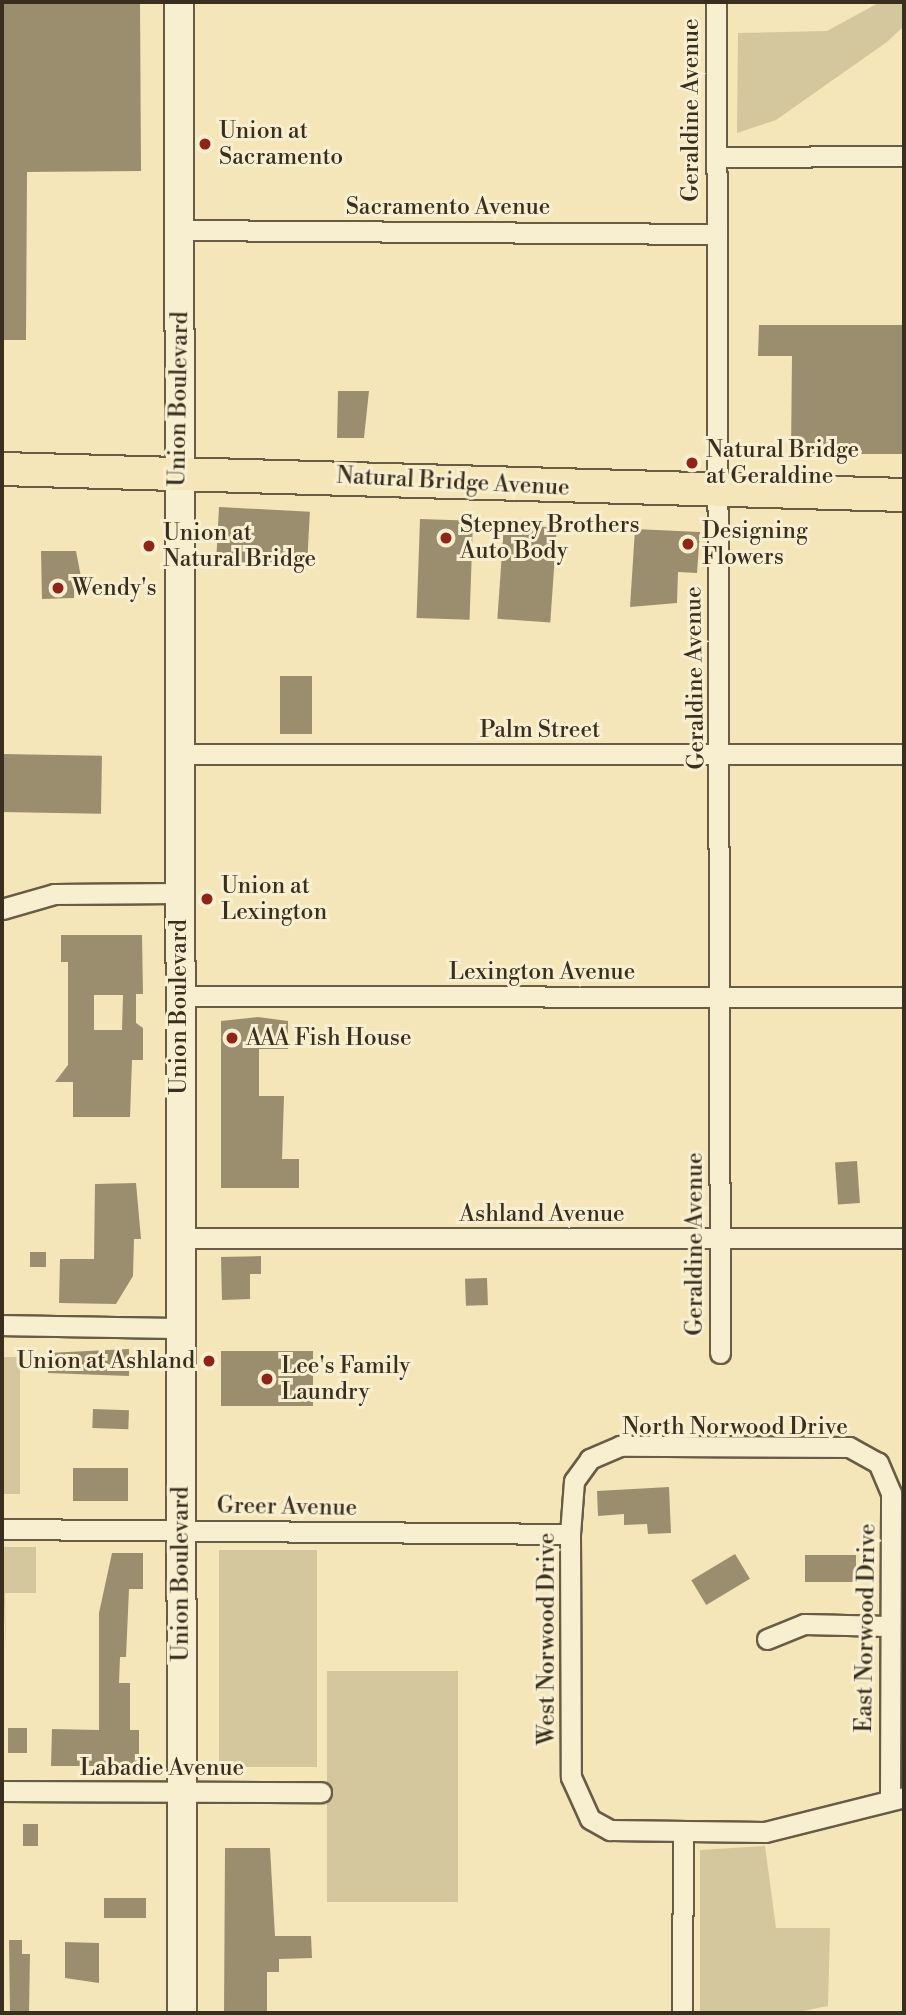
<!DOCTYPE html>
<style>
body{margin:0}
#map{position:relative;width:906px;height:2015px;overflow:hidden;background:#f4e6b8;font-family:"Libre Bodoni",serif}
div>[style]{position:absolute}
.green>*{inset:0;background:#d4c79e;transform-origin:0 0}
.building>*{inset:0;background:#9b8e6f;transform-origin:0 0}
.roads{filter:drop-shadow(2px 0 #685c45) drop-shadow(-2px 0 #685c45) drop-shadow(0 2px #685c45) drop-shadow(0 -2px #685c45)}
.minor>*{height:19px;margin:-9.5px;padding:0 9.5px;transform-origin:9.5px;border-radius:9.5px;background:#f8efd1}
.secondary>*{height:28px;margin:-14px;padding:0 14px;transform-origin:14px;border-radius:14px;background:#f8efd1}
.primary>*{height:32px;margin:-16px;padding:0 16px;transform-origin:16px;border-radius:16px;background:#f4e6b8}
.dots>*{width:19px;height:19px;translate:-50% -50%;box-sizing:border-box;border:4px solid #f8efd1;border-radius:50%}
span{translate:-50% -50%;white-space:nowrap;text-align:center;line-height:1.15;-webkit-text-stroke:6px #f8efd1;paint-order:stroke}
.street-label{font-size:23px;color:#3a2e1f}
.poi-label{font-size:23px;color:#3a2e1f}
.left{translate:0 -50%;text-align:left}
.right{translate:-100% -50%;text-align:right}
.frame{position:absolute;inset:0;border:4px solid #3a2e1f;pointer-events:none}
</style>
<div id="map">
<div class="green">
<div style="clip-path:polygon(880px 2px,904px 2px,904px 26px,887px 42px,776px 120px,737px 133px,738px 33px,827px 31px)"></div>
<div style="left:2px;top:1357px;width:18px;height:137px"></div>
<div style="clip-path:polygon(2px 1547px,36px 1547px,36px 1593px,5px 1593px,6px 1653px)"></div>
<div style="left:317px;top:1550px;width:217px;height:98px;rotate:90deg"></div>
<div style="left:458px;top:1671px;width:231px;height:131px;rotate:90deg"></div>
<div style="clip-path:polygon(765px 1846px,776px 1928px,830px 1928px,828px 2006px,793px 2013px,700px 2013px,700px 1850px)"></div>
</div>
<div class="building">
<div style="clip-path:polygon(2px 2px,140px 2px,141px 171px,27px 172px,26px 340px,2px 340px)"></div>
<div style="clip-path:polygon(759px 325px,904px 325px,904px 454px,791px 454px,792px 356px,758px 356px)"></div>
<div style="clip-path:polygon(338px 391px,369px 391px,364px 438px,337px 438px)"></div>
<div style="left:219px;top:507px;width:91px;height:58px;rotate:3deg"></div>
<div style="left:420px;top:519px;width:53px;height:99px;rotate:2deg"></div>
<div style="left:504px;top:524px;width:53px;height:95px;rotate:4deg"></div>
<div style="clip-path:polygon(635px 529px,700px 532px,697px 573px,678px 572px,677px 603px,630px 607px)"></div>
<div style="clip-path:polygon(41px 551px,76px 551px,81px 577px,74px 578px,74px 598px,42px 599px)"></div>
<div style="left:280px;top:676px;width:32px;height:58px"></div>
<div style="left:2px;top:754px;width:100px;height:58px;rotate:1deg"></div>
<div style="clip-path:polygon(evenodd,61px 935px,142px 935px,143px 994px,136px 994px,136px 1023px,143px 1028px,143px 1060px,132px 1060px,130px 1117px,73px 1117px,73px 1082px,55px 1082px,68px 1065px,68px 962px,61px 962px,61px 935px,94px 995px,123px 995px,122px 1030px,94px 1030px,94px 995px)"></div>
<div style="clip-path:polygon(258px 1017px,288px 1021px,288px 1049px,259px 1049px,259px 1096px,284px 1096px,282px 1159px,299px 1159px,299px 1188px,221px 1188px,221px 1021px)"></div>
<div style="left:857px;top:1161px;width:42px;height:22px;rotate:86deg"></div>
<div style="clip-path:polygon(136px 1183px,141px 1239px,134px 1239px,133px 1276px,116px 1304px,59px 1303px,60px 1259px,94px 1259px,95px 1184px)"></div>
<div style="left:30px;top:1252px;width:16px;height:15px"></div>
<div style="clip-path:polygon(261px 1256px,261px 1274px,250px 1274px,250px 1299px,222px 1300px,221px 1257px)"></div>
<div style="left:487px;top:1278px;width:27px;height:22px;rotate:88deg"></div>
<div style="clip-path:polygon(129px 1349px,129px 1376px,48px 1373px,47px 1353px)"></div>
<div style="left:221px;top:1351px;width:92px;height:55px"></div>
<div style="left:93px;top:1409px;width:36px;height:19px;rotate:2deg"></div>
<div style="left:73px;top:1468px;width:55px;height:33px"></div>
<div style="clip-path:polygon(669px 1487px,671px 1533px,648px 1534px,647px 1524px,624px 1525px,624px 1514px,598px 1516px,597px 1491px)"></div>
<div style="clip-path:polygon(112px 1553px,143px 1553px,143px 1589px,129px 1589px,126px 1657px,120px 1657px,119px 1683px,130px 1683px,130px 1730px,139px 1730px,139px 1766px,51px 1766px,52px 1729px,99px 1730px,99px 1613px)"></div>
<div style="left:735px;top:1554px;width:29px;height:51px;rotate:59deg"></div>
<div style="left:856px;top:1555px;width:27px;height:51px;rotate:90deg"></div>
<div style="left:8px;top:1728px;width:19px;height:25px"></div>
<div style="left:23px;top:1824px;width:15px;height:22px"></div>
<div style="clip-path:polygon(225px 1848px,270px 1848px,275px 1936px,311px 1936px,312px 1958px,279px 1959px,279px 1972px,267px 1972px,267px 2013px,224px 2013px)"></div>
<div style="left:104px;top:1898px;width:42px;height:20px"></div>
<div style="clip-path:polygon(9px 1940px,22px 1940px,22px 1954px,30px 1954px,29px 2013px,10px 2013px)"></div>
<div style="clip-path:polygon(65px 1942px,99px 1943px,99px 1983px,65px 1978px)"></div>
</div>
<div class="roads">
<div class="minor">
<div style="left:716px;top:2px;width:1351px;rotate:89.83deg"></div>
<div style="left:716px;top:157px;width:188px;rotate:-0.3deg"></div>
<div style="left:180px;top:230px;width:535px;rotate:0.43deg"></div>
<div style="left:176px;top:754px;width:728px"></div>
<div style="left:2px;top:909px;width:54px;rotate:-16.1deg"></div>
<div style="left:54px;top:894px;width:124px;rotate:-0.5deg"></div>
<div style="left:179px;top:996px;width:725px;rotate:0.08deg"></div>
<div style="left:180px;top:1238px;width:724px"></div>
<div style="left:2px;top:1325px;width:178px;rotate:1deg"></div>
<div style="left:2px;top:1529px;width:568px;rotate:0.5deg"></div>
<div style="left:767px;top:1639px;width:40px;rotate:-22deg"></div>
<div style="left:804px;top:1624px;width:85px;rotate:1.3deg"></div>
<div style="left:2px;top:1791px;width:319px;rotate:0.2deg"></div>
<div style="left:890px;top:1796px;width:303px;rotate:-89.8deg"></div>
<div style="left:891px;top:1493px;width:33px;rotate:-113deg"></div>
<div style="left:878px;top:1463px;width:33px;rotate:-151deg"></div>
<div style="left:849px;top:1447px;width:229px;rotate:-179.7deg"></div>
<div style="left:620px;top:1446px;width:33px;rotate:157deg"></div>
<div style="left:590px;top:1459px;width:27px;rotate:126deg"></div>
<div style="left:574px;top:1481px;width:53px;rotate:94.3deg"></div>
<div style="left:570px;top:1534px;width:243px;rotate:89.8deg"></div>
<div style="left:571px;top:1777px;width:46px;rotate:65.7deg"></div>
<div style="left:590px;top:1819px;width:23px;rotate:29deg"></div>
<div style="left:610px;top:1830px;width:155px;rotate:0.7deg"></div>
<div style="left:765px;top:1832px;width:143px;rotate:-14.1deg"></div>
<div style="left:682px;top:2013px;width:182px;rotate:-89.7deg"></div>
</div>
<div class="secondary">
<div style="left:179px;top:2px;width:2011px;rotate:89.91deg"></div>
</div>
<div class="primary">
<div style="left:2px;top:469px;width:902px;rotate:1.65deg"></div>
</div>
</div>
<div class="dots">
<div style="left:205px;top:144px;background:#8f2418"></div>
<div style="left:692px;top:463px;background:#8f2418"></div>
<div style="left:446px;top:538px;background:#8f2418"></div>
<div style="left:688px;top:544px;background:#8f2418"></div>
<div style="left:149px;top:546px;background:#8f2418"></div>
<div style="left:58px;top:588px;background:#8f2418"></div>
<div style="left:207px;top:899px;background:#8f2418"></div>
<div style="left:232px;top:1038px;background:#8f2418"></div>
<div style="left:209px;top:1361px;background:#8f2418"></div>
<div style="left:267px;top:1379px;background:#8f2418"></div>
</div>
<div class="street-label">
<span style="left:691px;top:110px;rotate:-90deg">Geraldine Avenue</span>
<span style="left:448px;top:207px">Sacramento Avenue</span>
<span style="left:179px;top:399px;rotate:-89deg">Union Boulevard</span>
<span style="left:453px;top:482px;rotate:3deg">Natural Bridge Avenue</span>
<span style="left:695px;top:678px;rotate:-91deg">Geraldine Avenue</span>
<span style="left:540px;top:730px">Palm Street</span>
<span style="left:542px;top:972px">Lexington Avenue</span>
<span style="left:179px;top:1007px;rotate:-90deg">Union Boulevard</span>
<span style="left:542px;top:1214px">Ashland Avenue</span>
<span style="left:695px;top:1244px;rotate:-90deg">Geraldine Avenue</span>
<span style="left:735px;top:1427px">North Norwood Drive</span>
<span style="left:287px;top:1507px;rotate:1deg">Greer Avenue</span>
<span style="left:181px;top:1574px;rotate:-90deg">Union Boulevard</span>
<span style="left:866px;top:1628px;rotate:-89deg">East Norwood Drive</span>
<span style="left:547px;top:1639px;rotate:-90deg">West Norwood Drive</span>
<span style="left:162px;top:1768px">Labadie Avenue</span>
</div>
<div class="poi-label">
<span class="left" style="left:219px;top:144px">Union at<br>Sacramento</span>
<span class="left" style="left:706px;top:463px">Natural Bridge<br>at Geraldine</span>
<span class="left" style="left:460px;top:538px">Stepney Brothers<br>Auto Body</span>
<span class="left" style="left:702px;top:544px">Designing<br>Flowers</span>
<span class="left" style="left:163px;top:546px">Union at<br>Natural Bridge</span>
<span class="left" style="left:72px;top:588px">Wendy's</span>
<span class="left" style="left:221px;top:899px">Union at<br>Lexington</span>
<span class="left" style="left:246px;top:1038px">AAA Fish House</span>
<span class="right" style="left:195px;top:1361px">Union at Ashland</span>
<span class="left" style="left:281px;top:1379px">Lee's Family<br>Laundry</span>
</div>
<div class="frame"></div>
</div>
